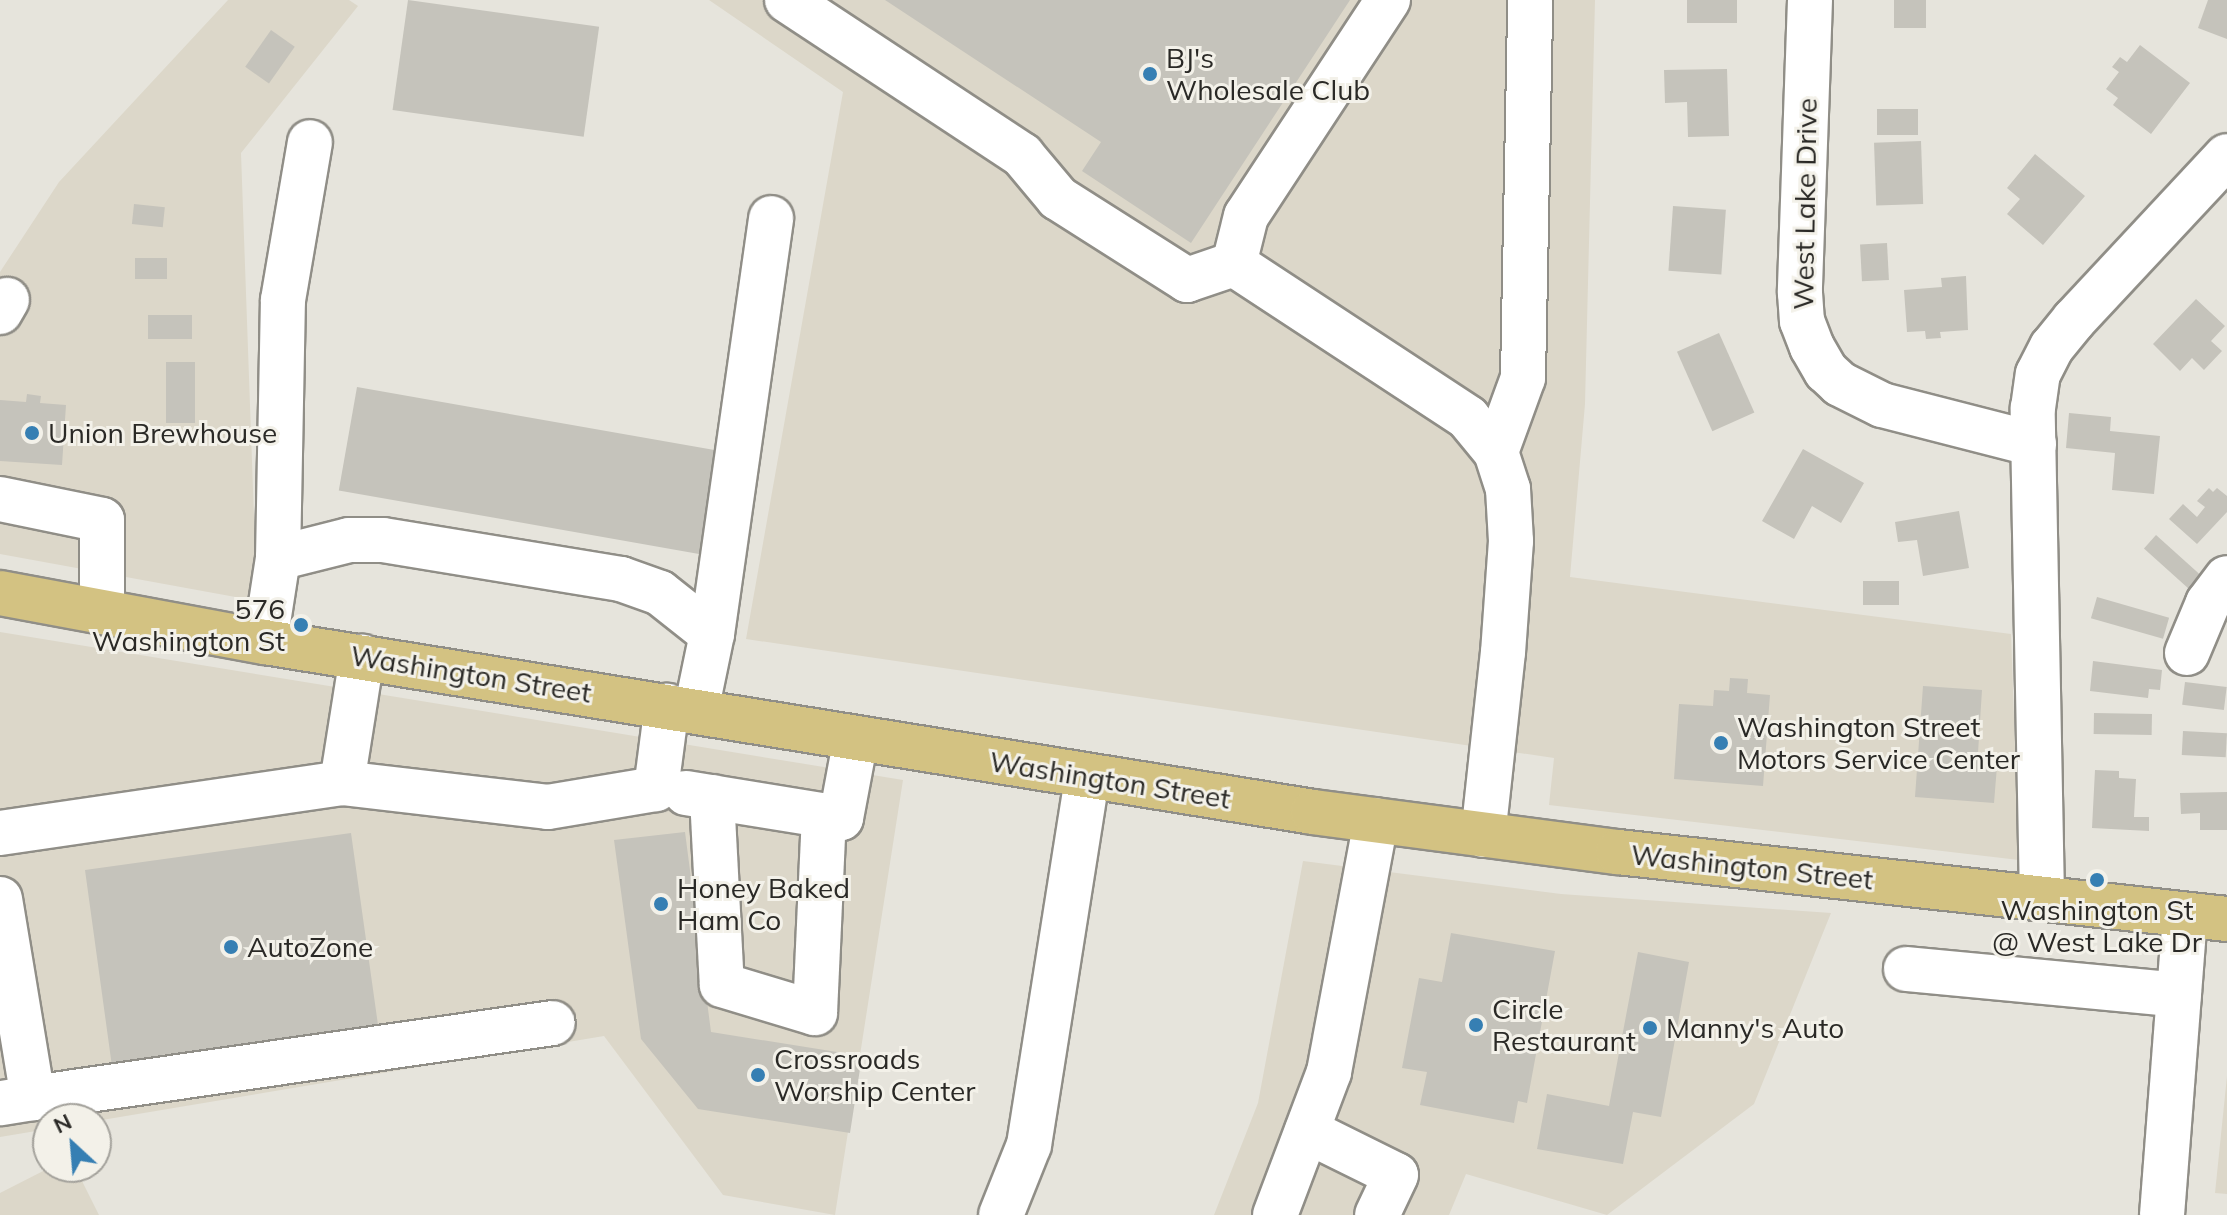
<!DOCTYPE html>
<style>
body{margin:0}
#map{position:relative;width:2227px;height:1215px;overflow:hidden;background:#e6e4dc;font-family:Mulish,sans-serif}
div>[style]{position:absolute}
.built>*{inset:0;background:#dcd7c9}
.building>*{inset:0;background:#c5c3bb;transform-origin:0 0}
.roads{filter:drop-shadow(2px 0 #908e87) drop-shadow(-2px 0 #908e87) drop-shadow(0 2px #908e87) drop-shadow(0 -2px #908e87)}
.minor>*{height:44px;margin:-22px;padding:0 22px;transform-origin:22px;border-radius:22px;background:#fff}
.major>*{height:44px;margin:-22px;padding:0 22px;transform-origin:22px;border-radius:22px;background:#d3c282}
.dots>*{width:22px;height:22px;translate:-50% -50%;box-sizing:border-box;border:4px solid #f3f1e9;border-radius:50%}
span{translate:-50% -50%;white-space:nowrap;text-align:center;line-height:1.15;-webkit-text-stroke:6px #f3f1e9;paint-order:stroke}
.poi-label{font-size:28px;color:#2a2926}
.left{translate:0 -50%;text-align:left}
.right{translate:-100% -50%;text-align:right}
.street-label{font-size:28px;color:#2a2926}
.north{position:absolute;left:32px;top:1103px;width:80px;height:80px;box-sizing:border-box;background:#f3f1e9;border:2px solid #a3a19b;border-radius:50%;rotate:334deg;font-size:22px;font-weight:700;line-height:32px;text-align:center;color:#2a2926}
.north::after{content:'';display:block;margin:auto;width:28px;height:36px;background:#367fb3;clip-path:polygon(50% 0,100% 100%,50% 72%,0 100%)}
</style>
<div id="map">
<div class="built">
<div style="clip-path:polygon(228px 0,349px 0,358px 6px,241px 153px,257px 601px,0 554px,0 272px,59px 182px)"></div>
<div style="clip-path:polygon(709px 0,1595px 0,1585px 404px,1570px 577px,2011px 634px,2019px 860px,1549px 805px,1554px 758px,746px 639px,843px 92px)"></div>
<div style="clip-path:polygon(0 632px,903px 780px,835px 1215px,723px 1195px,604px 1036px,96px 1121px,48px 1119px,48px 1129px,0 1137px)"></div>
<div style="clip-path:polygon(1303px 861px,1561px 894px,1831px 913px,1754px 1104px,1607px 1215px,1466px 1174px,1449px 1215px,1214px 1215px,1258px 1103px)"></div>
<div style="clip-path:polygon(2227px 1076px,2227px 1194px,2215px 1193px)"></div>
<div style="clip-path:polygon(51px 1167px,75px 1167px,99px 1215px,0 1215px,0 1193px)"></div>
</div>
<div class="building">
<div style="left:408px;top:0;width:193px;height:111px;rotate:8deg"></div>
<div style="clip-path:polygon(885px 0,1350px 0,1191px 243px,1082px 171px,1101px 142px)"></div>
<div style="left:1687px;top:0;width:50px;height:23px"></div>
<div style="left:1894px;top:0;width:32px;height:28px"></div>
<div style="clip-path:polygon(2208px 0,2227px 0,2227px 39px,2198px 28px)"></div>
<div style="left:271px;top:30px;width:29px;height:45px;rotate:35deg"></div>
<div style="clip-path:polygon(2140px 45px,2190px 83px,2151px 134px,2113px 105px,2118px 98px,2106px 89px,2119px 72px,2112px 67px,2120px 57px,2127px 62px)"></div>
<div style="clip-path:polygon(1727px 69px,1729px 136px,1688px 137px,1687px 102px,1665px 103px,1664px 70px)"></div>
<div style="left:1918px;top:109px;width:26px;height:41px;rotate:90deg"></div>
<div style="left:1921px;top:141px;width:63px;height:47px;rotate:88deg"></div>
<div style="clip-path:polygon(2035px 154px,2085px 196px,2043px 245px,2007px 214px,2020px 199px,2007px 188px)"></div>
<div style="left:134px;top:204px;width:31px;height:20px;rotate:6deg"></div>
<div style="left:1673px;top:206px;width:53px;height:65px;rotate:4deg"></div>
<div style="left:1887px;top:243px;width:37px;height:27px;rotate:87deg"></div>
<div style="left:135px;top:258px;width:32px;height:21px"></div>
<div style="clip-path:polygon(1966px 276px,1968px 330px,1940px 332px,1941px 338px,1926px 339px,1925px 331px,1907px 332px,1904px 290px,1942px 287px,1941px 278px)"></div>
<div style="clip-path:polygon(2196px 299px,2225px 326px,2211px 341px,2222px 351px,2204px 370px,2192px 358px,2180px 371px,2153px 344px)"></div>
<div style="left:148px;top:315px;width:44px;height:24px"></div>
<div style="left:1719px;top:333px;width:87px;height:46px;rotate:66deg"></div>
<div style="left:166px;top:362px;width:29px;height:61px"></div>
<div style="left:357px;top:387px;width:373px;height:105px;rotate:10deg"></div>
<div style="clip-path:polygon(27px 394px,41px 396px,40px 403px,66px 405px,62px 465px,0 461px,0 400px,26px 402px)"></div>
<div style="clip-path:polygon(2069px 413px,2111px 417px,2110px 431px,2160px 436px,2154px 494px,2112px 490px,2115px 453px,2066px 448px)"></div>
<div style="clip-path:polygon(1803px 449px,1864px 483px,1841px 523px,1812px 506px,1794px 539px,1762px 521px)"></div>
<div style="clip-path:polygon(2209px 488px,2213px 492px,2217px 488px,2227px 496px,2227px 512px,2197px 544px,2169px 519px,2183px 504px,2197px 517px,2205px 507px,2197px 501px)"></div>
<div style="clip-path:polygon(1959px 511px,1969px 568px,1923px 576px,1917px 540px,1898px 542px,1895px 522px)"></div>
<div style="left:2156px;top:535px;width:64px;height:18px;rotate:42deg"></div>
<div style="left:1863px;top:581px;width:36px;height:24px"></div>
<div style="left:2097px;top:597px;width:75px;height:22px;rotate:16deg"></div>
<div style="clip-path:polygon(2093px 661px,2162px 670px,2160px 690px,2149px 689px,2148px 698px,2090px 691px)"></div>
<div style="clip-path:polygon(1730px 678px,1748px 679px,1747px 693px,1770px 695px,1763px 786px,1674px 779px,1679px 704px,1713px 706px,1714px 690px,1729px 691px)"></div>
<div style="left:2185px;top:682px;width:42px;height:23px;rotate:7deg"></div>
<div style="clip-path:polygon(1923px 686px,1982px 690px,1978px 753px,1998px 754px,1994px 803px,1915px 797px)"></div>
<div style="left:2094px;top:713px;width:58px;height:21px;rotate:1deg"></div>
<div style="left:2183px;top:731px;width:44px;height:24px;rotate:3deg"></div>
<div style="clip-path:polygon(2095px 770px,2119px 771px,2119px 778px,2136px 779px,2134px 817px,2149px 817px,2149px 831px,2092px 828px)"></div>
<div style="clip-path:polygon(2227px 792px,2227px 830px,2200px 830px,2200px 813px,2181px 814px,2180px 793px)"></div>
<div style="clip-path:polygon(685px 832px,711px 1032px,862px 1056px,850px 1133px,698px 1109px,641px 1039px,614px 840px)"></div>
<div style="clip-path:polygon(351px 833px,378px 1025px,162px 1055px,165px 1074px,114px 1081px,85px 870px)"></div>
<div style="clip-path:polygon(1451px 933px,1555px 951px,1527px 1103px,1518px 1101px,1514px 1123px,1420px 1105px,1427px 1072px,1402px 1068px,1419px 978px,1442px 982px)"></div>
<div style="clip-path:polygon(1638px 952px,1689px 962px,1661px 1117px,1633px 1112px,1623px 1164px,1537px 1149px,1547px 1094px,1609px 1106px)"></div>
</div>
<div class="roads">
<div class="minor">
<div style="left:787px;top:0;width:282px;rotate:33.4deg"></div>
<div style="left:1022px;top:155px;width:56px;rotate:50.1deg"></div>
<div style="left:1058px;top:198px;width:153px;rotate:32.4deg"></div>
<div style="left:1187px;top:280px;width:50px;rotate:-18.8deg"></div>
<div style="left:1388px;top:0;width:258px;rotate:123.3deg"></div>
<div style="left:1246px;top:216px;width:49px;rotate:104deg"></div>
<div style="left:1234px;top:264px;width:280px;rotate:33.3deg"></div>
<div style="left:1468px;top:418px;width:44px;rotate:50.5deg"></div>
<div style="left:1496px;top:452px;width:39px;rotate:72deg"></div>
<div style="left:1508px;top:489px;width:52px;rotate:86.7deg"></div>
<div style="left:1511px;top:541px;width:111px;rotate:94.1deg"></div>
<div style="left:1503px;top:652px;width:184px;rotate:96.2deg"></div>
<div style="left:1810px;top:0;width:293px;rotate:92deg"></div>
<div style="left:1800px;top:293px;width:28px;rotate:86deg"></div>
<div style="left:1802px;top:321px;width:28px;rotate:69deg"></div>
<div style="left:1812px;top:347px;width:28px;rotate:60deg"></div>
<div style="left:1826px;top:371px;width:19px;rotate:43deg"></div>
<div style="left:1840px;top:384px;width:47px;rotate:26.6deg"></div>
<div style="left:1882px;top:405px;width:157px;rotate:14.4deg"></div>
<div style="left:0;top:312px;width:14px;rotate:-60deg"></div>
<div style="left:1496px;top:452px;width:79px;rotate:-70deg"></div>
<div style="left:1523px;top:378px;width:378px;rotate:-88.9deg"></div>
<div style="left:0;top:499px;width:104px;rotate:11.6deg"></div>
<div style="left:102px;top:520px;width:92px;rotate:90deg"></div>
<div style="left:278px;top:558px;width:73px;rotate:-14.2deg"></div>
<div style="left:349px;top:540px;width:34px"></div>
<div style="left:383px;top:540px;width:241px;rotate:9.3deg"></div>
<div style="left:621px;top:579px;width:41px;rotate:19.7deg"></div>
<div style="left:660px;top:593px;width:66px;rotate:38.3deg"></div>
<div style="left:265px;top:642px;width:85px;rotate:-81.2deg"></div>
<div style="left:278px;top:558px;width:258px;rotate:-88.9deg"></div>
<div style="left:283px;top:300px;width:160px;rotate:-80.3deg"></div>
<div style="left:2187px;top:653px;width:54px;rotate:-67.2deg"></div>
<div style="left:2208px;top:603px;width:31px;rotate:-53deg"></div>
<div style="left:696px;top:711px;width:79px;rotate:-78.3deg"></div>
<div style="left:712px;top:634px;width:420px;rotate:-81.9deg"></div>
<div style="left:342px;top:783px;width:207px;rotate:6.6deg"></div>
<div style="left:548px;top:807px;width:109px;rotate:-9.5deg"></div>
<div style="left:656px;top:789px;width:84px;rotate:-82.5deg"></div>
<div style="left:686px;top:793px;width:157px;rotate:9.2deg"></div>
<div style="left:841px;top:818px;width:81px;rotate:-79.4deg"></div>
<div style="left:712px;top:797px;width:188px;rotate:87deg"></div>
<div style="left:722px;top:985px;width:97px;rotate:16.8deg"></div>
<div style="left:815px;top:1013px;width:198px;rotate:-87.4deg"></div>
<div style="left:0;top:833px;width:346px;rotate:-8.3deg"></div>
<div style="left:342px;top:783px;width:128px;rotate:-81deg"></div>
<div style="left:2042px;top:898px;width:490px;rotate:-91.1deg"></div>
<div style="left:2033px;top:408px;width:34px;rotate:-82deg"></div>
<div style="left:2038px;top:374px;width:30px;rotate:-63deg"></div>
<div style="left:2052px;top:347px;width:35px;rotate:-51deg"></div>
<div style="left:2074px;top:320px;width:224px;rotate:-47deg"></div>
<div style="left:0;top:899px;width:202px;rotate:80.6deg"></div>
<div style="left:33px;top:1098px;width:33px;rotate:171deg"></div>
<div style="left:1906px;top:969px;width:274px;rotate:5.4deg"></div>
<div style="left:33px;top:1098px;width:525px;rotate:-8.21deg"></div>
<div style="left:1307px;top:1131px;width:99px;rotate:26.3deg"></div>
<div style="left:1396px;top:1175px;width:44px;rotate:115.4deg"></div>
<div style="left:1001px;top:1215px;width:75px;rotate:-68.2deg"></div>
<div style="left:1029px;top:1145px;width:373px;rotate:-81deg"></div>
<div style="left:1275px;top:1215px;width:153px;rotate:-69.3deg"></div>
<div style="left:1329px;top:1072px;width:256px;rotate:-79.4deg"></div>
<div style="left:2162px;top:1215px;width:299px;rotate:-85.6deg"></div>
</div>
<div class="major">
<div style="left:0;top:593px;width:269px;rotate:10.5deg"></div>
<div style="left:265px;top:642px;width:1062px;rotate:9.21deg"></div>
<div style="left:1313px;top:812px;width:308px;rotate:7.5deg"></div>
<div style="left:1618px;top:852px;width:613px;rotate:6.28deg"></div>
</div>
</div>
<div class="dots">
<div style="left:1150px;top:74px;background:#367fb3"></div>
<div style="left:32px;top:433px;background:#367fb3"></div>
<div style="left:301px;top:625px;background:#367fb3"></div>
<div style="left:1721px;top:743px;background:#367fb3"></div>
<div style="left:2097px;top:880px;background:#367fb3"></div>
<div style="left:661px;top:904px;background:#367fb3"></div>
<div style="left:231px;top:947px;background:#367fb3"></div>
<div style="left:1476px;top:1025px;background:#367fb3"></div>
<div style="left:1650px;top:1028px;background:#367fb3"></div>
<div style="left:758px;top:1075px;background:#367fb3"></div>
</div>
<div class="poi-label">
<span class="left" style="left:1166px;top:74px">BJ's<br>Wholesale Club</span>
<span class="left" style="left:48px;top:433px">Union Brewhouse</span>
<span class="right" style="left:285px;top:625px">576<br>Washington St</span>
<span class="left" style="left:1737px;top:743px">Washington Street<br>Motors Service Center</span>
<span class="left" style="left:677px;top:904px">Honey Baked<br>Ham Co</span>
<span style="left:2097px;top:926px">Washington St<br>@ West Lake Dr</span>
<span class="left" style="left:247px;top:947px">AutoZone</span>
<span class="left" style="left:1492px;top:1025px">Circle<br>Restaurant</span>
<span class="left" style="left:1666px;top:1028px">Manny's Auto</span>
<span class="left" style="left:774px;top:1075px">Crossroads<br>Worship Center</span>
</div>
<div class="street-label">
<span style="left:1805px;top:204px;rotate:-89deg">West Lake Drive</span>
<span style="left:471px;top:674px;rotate:9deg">Washington Street</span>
<span style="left:1110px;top:780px;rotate:9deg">Washington Street</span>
<span style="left:1752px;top:867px;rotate:6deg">Washington Street</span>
</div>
<div class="north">N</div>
</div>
